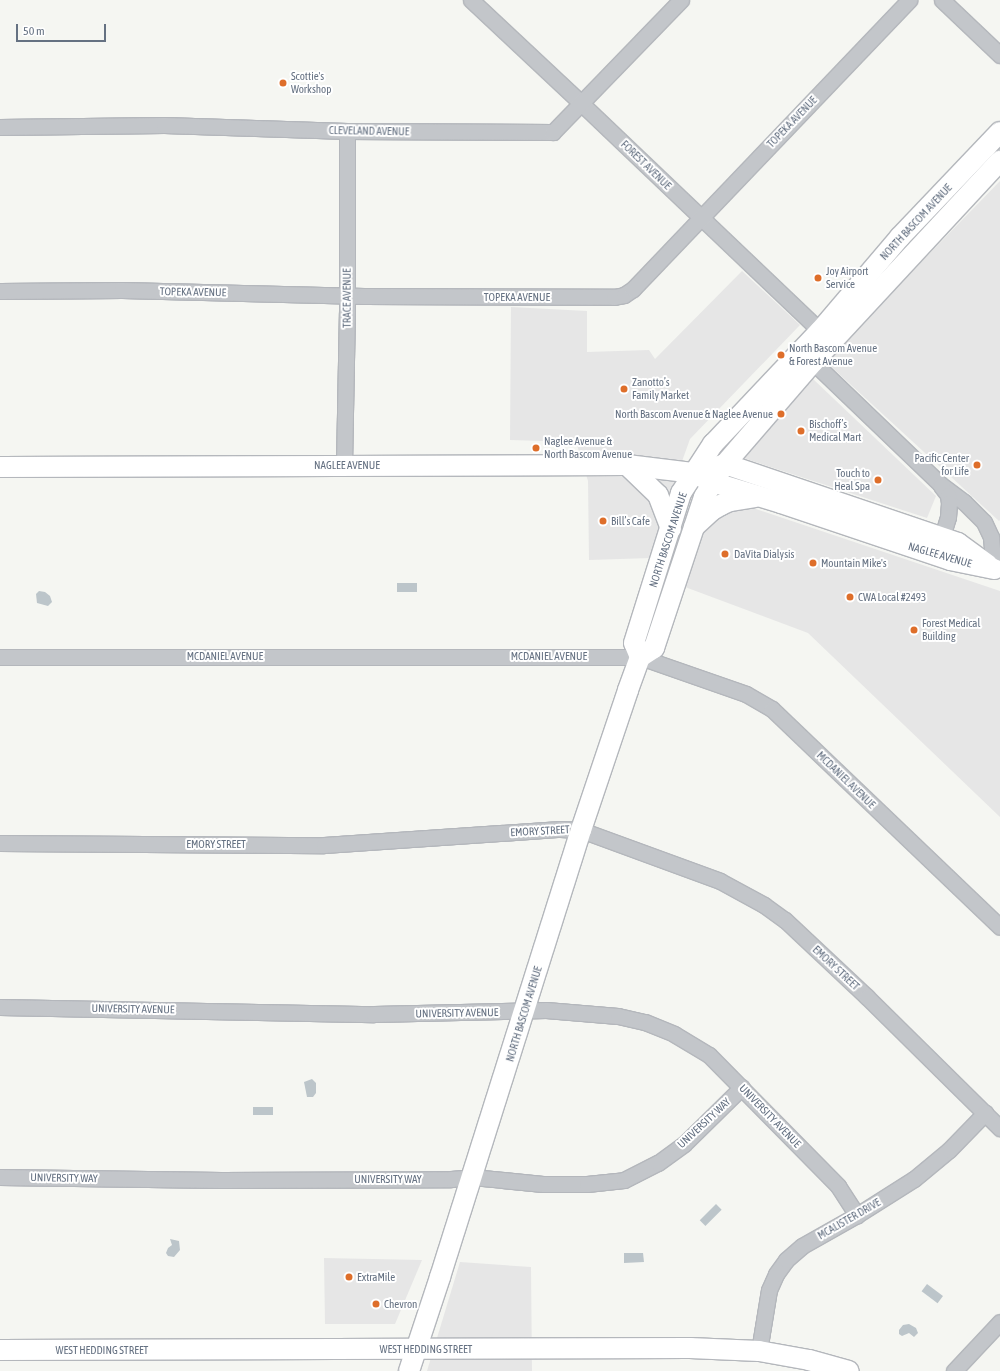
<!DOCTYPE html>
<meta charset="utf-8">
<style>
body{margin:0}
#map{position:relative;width:1000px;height:1371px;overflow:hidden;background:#f5f6f2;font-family:"Asap Condensed",sans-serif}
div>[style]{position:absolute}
.built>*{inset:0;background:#e6e6e6}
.water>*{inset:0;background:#bcc5ca;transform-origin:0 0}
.roads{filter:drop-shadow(1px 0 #b4b7bc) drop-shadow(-1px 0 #b4b7bc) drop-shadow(0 1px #b4b7bc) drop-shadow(0 -1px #b4b7bc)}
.minor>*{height:15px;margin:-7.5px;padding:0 7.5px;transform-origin:7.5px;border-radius:7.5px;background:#c3c6ca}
.major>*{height:20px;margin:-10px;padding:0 10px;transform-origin:10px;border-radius:10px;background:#fff}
.dots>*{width:11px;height:11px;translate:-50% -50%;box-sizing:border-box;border:2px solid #fff;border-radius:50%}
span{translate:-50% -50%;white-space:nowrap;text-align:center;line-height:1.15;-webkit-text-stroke:4px #fff;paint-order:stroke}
.poi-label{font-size:11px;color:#657182}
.left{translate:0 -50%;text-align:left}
.right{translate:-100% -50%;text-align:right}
.street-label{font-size:11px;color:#657182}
.scale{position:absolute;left:16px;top:24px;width:90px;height:18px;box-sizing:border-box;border:2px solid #657182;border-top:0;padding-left:5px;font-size:12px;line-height:14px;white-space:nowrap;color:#657182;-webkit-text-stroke:3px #fff;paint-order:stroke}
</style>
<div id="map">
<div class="built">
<div style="clip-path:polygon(1000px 181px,1000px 520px,999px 521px,825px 361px)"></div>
<div style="clip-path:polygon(742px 271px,800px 325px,690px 439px,661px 520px,651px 558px,589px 560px,588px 481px,576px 442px,510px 440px,511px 307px,587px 311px,587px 352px,649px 350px,655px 359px)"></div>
<div style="clip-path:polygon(812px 378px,936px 496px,927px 518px,743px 458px)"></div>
<div style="clip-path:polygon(741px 504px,1000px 591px,1000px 817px,808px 633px,685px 587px,705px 524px)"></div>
<div style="clip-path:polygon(324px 1258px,422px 1260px,395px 1324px,325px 1324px)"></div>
<div style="clip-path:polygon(460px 1262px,531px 1267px,532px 1371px,427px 1371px)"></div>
</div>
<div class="water">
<div style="left:397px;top:583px;width:20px;height:9px"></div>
<div style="clip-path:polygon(39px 591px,45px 592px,50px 596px,52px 602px,48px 606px,37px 603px,36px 594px)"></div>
<div style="clip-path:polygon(312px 1079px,316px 1083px,316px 1093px,313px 1097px,307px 1097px,304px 1082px)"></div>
<div style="left:253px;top:1107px;width:20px;height:8px"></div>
<div style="left:716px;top:1204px;width:8px;height:23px;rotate:45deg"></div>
<div style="clip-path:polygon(170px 1239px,179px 1241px,180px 1250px,174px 1257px,168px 1256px,166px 1253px,168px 1248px,172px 1245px)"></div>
<div style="clip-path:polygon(624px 1253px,643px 1253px,644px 1262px,624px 1263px)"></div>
<div style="left:927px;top:1284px;width:20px;height:9px;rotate:37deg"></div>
<div style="clip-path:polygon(909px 1324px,916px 1328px,918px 1333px,914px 1337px,909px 1333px,902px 1336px,899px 1334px,899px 1330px,903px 1325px)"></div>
</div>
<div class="roads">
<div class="minor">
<div style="left:471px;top:0;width:152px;rotate:43.1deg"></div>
<div style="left:582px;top:104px;width:329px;rotate:43.6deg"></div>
<div style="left:942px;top:0;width:80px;rotate:43.5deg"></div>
<div style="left:0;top:127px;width:164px;rotate:-0.7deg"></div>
<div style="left:164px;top:125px;width:183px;rotate:1.9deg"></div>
<div style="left:347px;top:131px;width:206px;rotate:0.3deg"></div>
<div style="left:553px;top:132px;width:184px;rotate:-45.9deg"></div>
<div style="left:0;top:291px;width:122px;rotate:-0.5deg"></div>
<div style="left:122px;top:290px;width:242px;rotate:1.4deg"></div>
<div style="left:364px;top:296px;width:250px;rotate:0.2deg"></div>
<div style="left:614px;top:297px;width:10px;rotate:-11deg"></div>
<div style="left:624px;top:295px;width:11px;rotate:-34deg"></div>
<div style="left:633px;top:289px;width:400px;rotate:-46.3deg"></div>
<div style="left:813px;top:362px;width:176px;rotate:43.8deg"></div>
<div style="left:940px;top:484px;width:30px;rotate:37deg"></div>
<div style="left:964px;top:502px;width:28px;rotate:45deg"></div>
<div style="left:984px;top:522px;width:17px;rotate:65deg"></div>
<div style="left:991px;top:537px;width:32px;rotate:85deg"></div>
<div style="left:344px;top:465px;width:153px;rotate:-88.9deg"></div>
<div style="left:347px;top:312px;width:181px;rotate:-90deg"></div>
<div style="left:941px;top:486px;width:11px;rotate:52deg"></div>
<div style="left:948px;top:495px;width:8px;rotate:83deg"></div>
<div style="left:949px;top:503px;width:14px;rotate:94deg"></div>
<div style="left:948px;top:517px;width:21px;rotate:107deg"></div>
<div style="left:0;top:657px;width:640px"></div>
<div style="left:640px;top:657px;width:112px;rotate:19.2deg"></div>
<div style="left:746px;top:694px;width:30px;rotate:30deg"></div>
<div style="left:772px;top:709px;width:315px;rotate:43.7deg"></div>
<div style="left:0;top:843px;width:324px;rotate:0.4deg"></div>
<div style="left:324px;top:845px;width:237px;rotate:-3.9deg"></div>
<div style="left:560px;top:829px;width:21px;rotate:3deg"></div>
<div style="left:581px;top:830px;width:148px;rotate:20.1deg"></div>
<div style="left:720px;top:881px;width:50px;rotate:28.6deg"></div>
<div style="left:764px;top:905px;width:26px;rotate:36deg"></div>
<div style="left:785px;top:920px;width:112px;rotate:43.2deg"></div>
<div style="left:867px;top:997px;width:187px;rotate:44.6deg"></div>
<div style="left:0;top:1007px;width:374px;rotate:1.1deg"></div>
<div style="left:374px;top:1014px;width:172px;rotate:-1.3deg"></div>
<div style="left:546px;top:1010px;width:72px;rotate:4.8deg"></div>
<div style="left:618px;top:1016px;width:28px;rotate:13deg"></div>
<div style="left:645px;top:1022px;width:31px;rotate:22deg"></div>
<div style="left:674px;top:1034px;width:41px;rotate:31deg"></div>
<div style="left:709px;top:1055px;width:184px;rotate:45.4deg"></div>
<div style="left:838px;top:1186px;width:35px;rotate:57deg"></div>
<div style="left:0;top:1177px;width:221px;rotate:0.8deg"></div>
<div style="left:221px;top:1180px;width:230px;rotate:-0.2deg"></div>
<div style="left:451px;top:1179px;width:21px;rotate:-5deg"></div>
<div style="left:472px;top:1177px;width:71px;rotate:5.6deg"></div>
<div style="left:543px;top:1184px;width:44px"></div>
<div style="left:587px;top:1184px;width:37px;rotate:-6deg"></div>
<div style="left:624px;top:1180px;width:38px;rotate:-27deg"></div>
<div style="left:658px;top:1163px;width:32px;rotate:-36deg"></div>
<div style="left:684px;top:1144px;width:81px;rotate:-44.5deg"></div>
<div style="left:759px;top:1351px;width:62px;rotate:-80.7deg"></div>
<div style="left:769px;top:1290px;width:17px;rotate:-66deg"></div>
<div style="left:776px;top:1274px;width:17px;rotate:-54deg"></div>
<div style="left:786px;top:1260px;width:21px;rotate:-41deg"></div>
<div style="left:802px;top:1246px;width:63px;rotate:-29.4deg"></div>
<div style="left:857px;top:1215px;width:67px;rotate:-32.3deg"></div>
<div style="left:914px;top:1179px;width:45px;rotate:-39.6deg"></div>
<div style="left:949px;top:1150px;width:52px;rotate:-45.8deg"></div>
<div style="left:954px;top:1371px;width:67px;rotate:-46.8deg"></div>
</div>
<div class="major">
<div style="left:627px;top:465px;width:43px;rotate:44.1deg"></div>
<div style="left:658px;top:495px;width:36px;rotate:69deg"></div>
<div style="left:0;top:467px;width:627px;rotate:-0.18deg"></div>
<div style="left:627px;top:465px;width:66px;rotate:6.9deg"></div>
<div style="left:693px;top:473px;width:21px;rotate:25deg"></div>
<div style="left:712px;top:482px;width:72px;rotate:16.9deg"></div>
<div style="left:781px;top:503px;width:178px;rotate:18.6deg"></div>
<div style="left:950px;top:560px;width:45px;rotate:11.6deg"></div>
<div style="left:713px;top:468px;width:13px;rotate:-18deg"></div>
<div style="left:725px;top:464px;width:246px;rotate:18.7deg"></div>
<div style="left:958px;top:543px;width:37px;rotate:36deg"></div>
<div style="left:694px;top:527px;width:23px;rotate:-43deg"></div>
<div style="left:711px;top:511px;width:12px;rotate:-31deg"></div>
<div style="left:721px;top:505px;width:10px;rotate:-24deg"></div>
<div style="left:730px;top:501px;width:25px;rotate:-9deg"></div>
<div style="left:640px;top:657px;width:15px;rotate:-113deg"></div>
<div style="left:634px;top:643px;width:157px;rotate:-72.6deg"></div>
<div style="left:681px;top:493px;width:59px;rotate:-56.9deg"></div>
<div style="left:713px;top:444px;width:156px;rotate:-46.6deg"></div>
<div style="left:820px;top:331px;width:123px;rotate:-49.6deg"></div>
<div style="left:900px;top:237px;width:145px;rotate:-46.4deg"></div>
<div style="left:0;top:1350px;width:690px;rotate:-0.17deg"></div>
<div style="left:690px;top:1348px;width:69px;rotate:2.5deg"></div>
<div style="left:759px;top:1351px;width:51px;rotate:10.2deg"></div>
<div style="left:809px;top:1360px;width:41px;rotate:15.4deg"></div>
<div style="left:409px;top:1371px;width:99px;rotate:-71.7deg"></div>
<div style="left:440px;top:1277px;width:469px;rotate:-72.5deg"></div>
<div style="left:581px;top:830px;width:148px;rotate:-71.4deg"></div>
<div style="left:628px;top:690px;width:35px;rotate:-70deg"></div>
<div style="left:640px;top:657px;width:17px;rotate:-33deg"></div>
<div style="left:654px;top:648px;width:159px;rotate:-71.7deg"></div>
<div style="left:704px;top:497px;width:39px;rotate:-58deg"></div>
<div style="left:725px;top:464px;width:135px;rotate:-49.2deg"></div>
<div style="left:813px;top:362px;width:275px;rotate:-47.1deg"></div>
</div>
</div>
<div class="dots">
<div style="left:283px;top:83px;background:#de6e2a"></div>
<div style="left:818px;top:278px;background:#de6e2a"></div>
<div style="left:781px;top:355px;background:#de6e2a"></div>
<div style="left:624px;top:389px;background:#de6e2a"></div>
<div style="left:781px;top:414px;background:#de6e2a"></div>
<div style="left:801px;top:431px;background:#de6e2a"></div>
<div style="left:536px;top:448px;background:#de6e2a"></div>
<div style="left:977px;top:465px;background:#de6e2a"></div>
<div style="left:878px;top:480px;background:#de6e2a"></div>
<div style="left:603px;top:521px;background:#de6e2a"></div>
<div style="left:725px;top:554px;background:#de6e2a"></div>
<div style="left:813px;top:563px;background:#de6e2a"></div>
<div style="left:850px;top:597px;background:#de6e2a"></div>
<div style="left:914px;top:630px;background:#de6e2a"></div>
<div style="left:349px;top:1277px;background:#de6e2a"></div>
<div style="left:376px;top:1304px;background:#de6e2a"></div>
</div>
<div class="poi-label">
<span class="left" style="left:291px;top:83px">Scottie's<br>Workshop</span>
<span class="left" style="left:826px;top:278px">Joy Airport<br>Service</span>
<span class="left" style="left:789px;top:355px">North Bascom Avenue<br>&amp; Forest Avenue</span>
<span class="left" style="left:632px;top:389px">Zanotto’s<br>Family Market</span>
<span class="right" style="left:773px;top:414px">North Bascom Avenue &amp; Naglee Avenue</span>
<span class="left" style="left:809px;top:431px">Bischoff’s<br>Medical Mart</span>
<span class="left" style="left:544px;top:448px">Naglee Avenue &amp;<br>North Bascom Avenue</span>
<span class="right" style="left:969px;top:465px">Pacific Center<br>for Life</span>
<span class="right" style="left:870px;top:480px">Touch to<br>Heal Spa</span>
<span class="left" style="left:611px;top:521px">Bill’s Cafe</span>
<span class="left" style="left:734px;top:554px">DaVita Dialysis</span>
<span class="left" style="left:821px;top:563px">Mountain Mike's</span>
<span class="left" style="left:858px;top:597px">CWA Local #2493</span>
<span class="left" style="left:922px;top:630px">Forest Medical<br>Building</span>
<span class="left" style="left:357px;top:1277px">ExtraMile</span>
<span class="left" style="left:384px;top:1304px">Chevron</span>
</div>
<div class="street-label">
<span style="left:792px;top:122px;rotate:-46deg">TOPEKA AVENUE</span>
<span style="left:369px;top:131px;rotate:1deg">CLEVELAND AVENUE</span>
<span style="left:646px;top:165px;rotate:44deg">FOREST AVENUE</span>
<span style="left:916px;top:222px;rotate:-47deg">NORTH BASCOM AVENUE</span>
<span style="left:193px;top:292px;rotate:1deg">TOPEKA AVENUE</span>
<span style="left:517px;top:297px">TOPEKA AVENUE</span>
<span style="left:347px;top:298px;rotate:-90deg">TRACE AVENUE</span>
<span style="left:347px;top:465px">NAGLEE AVENUE</span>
<span style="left:668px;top:540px;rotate:-72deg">NORTH BASCOM AVENUE</span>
<span style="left:940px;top:555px;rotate:16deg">NAGLEE AVENUE</span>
<span style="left:225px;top:656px">MCDANIEL AVENUE</span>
<span style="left:549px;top:656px">MCDANIEL AVENUE</span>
<span style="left:846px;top:780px;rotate:44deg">MCDANIEL AVENUE</span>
<span style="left:540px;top:831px;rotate:-3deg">EMORY STREET</span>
<span style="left:216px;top:844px">EMORY STREET</span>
<span style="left:836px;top:968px;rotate:43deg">EMORY STREET</span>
<span style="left:133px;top:1009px;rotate:1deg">UNIVERSITY AVENUE</span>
<span style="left:457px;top:1013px;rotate:-1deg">UNIVERSITY AVENUE</span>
<span style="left:524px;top:1014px;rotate:-73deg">NORTH BASCOM AVENUE</span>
<span style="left:770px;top:1116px;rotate:46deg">UNIVERSITY AVENUE</span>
<span style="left:704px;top:1123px;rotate:-43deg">UNIVERSITY WAY</span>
<span style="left:64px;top:1178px;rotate:1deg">UNIVERSITY WAY</span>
<span style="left:388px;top:1179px">UNIVERSITY WAY</span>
<span style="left:849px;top:1219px;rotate:-30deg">MCALISTER DRIVE</span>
<span style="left:426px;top:1349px">WEST HEDDING STREET</span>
<span style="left:102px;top:1350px">WEST HEDDING STREET</span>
</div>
<div class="scale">50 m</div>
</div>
